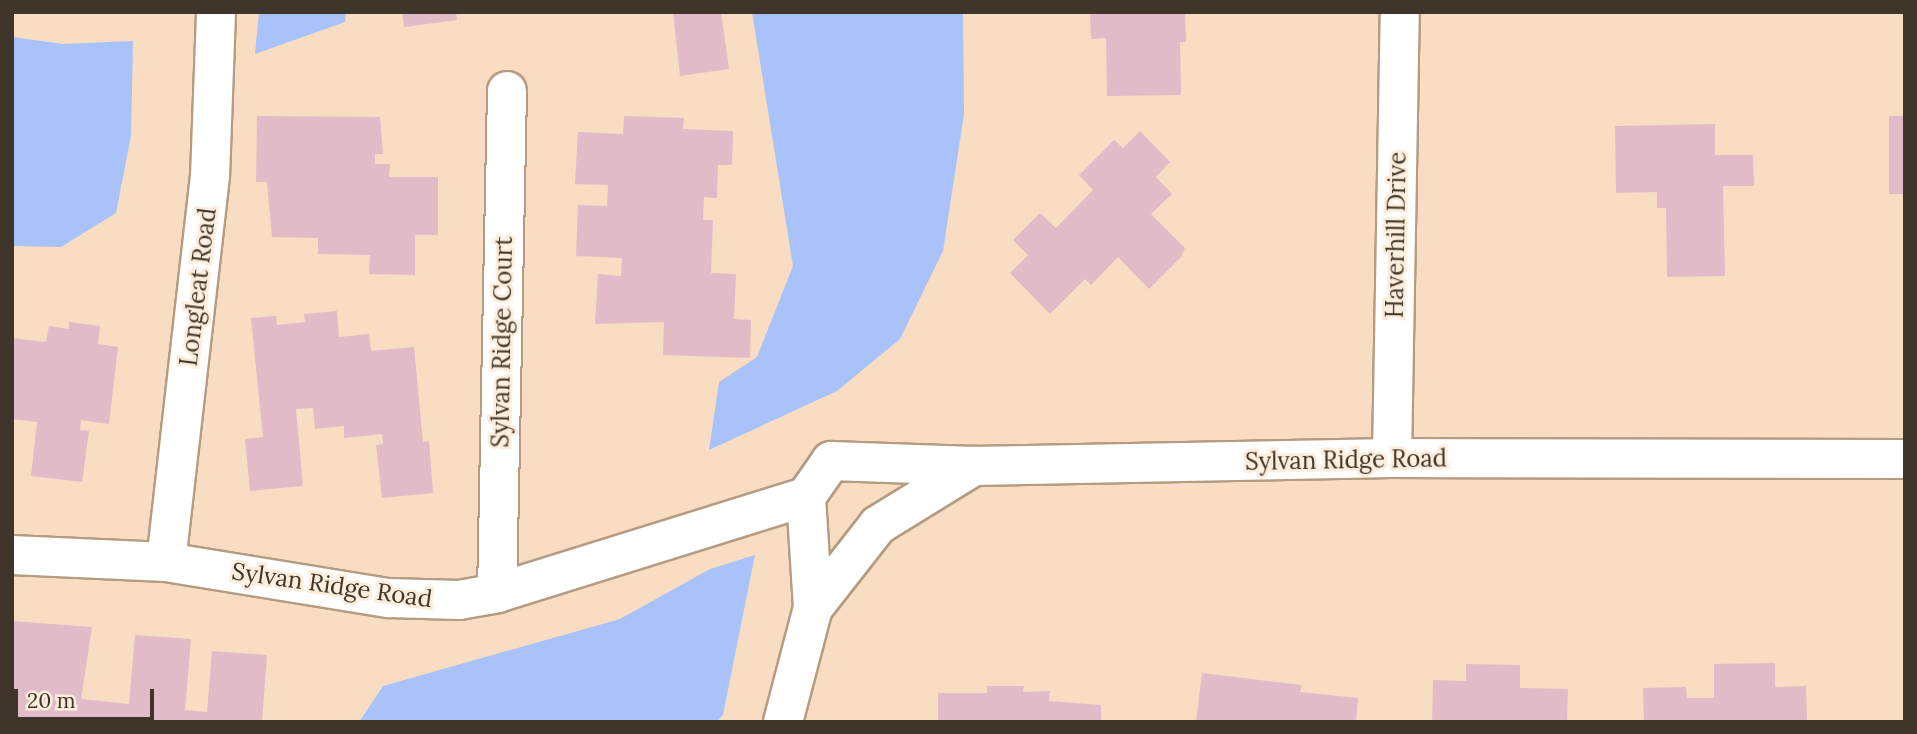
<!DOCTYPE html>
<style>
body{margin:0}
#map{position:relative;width:1917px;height:734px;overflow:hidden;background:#f8ddc2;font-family:Lora,serif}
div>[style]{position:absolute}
.water>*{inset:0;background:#a9c3fa}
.building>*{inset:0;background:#e1bbc7;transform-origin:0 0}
.roads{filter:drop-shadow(2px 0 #b49b81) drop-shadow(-2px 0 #b49b81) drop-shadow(0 2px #b49b81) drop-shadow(0 -2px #b49b81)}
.minor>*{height:38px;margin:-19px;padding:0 19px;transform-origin:19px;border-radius:19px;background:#fff}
span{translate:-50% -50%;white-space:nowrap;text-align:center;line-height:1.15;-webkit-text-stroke:6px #fdeddc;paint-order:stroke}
.street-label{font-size:24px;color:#3f352a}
.frame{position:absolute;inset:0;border:14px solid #3f352a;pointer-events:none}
.scale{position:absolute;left:14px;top:689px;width:140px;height:32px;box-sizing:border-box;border:4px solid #3f352a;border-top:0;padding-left:9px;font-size:21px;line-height:24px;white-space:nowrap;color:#3f352a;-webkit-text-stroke:5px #fdeddc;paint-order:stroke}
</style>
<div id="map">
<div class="water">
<div style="clip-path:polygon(259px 12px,346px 12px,345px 22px,255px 54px)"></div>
<div style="clip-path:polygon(752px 12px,963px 12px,964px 114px,943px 251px,900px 339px,837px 391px,709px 450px,719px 382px,757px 357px,793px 266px)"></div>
<div style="clip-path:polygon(12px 37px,63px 44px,133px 41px,131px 136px,116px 213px,61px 247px,12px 246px)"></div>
<div style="clip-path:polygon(755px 555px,723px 715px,716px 722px,359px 722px,383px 686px,620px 619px,710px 569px)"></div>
</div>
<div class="building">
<div style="clip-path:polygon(402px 12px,456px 12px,457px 20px,404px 27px)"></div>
<div style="clip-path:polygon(673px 12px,721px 12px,729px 69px,680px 76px)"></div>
<div style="clip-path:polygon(1090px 12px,1185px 12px,1186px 42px,1180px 42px,1181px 95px,1107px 96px,1106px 38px,1091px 39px)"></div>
<div style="clip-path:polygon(257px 116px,380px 117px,383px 154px,375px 154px,375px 164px,390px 164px,389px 177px,438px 177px,438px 235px,415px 235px,415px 275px,369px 274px,370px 255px,318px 254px,318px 238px,272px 237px,267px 182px,256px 182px)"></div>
<div style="clip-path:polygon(624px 116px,684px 118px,683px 129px,733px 131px,732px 165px,718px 165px,717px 198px,704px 197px,703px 220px,713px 220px,711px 273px,736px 274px,734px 319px,751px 320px,750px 358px,663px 355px,664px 322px,595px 324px,598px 274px,621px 276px,622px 258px,576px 256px,578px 205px,607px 206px,608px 185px,575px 184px,578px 132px,623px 134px)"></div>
<div style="left:1889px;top:116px;width:16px;height:78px"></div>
<div style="clip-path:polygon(1715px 124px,1715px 155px,1753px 155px,1754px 186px,1723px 186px,1725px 276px,1667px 277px,1666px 208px,1657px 208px,1657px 192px,1616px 193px,1615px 126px)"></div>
<div style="clip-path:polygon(1140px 131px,1170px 162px,1156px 177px,1172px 194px,1151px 214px,1185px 248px,1181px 257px,1149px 289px,1118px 257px,1091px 285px,1085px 279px,1050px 314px,1010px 273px,1028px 255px,1013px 240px,1040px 213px,1056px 228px,1093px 190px,1079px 175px,1114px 140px,1123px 148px)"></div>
<div style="clip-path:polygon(337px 311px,339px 337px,369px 334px,371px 351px,414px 347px,423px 442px,429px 441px,433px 493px,382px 498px,376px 445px,383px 444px,382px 434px,344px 438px,344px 426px,315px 429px,313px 408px,296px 409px,303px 486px,250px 491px,245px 439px,263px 437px,251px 318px,276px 316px,277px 325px,305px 322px,304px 314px)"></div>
<div style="clip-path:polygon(69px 322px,100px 326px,98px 344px,118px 347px,109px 424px,81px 420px,80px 430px,89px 431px,82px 482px,31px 476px,37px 422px,12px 419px,12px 338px,46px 342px,49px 326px,69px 329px)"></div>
<div style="clip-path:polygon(12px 621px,92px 627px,81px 699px,129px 704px,135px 635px,191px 639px,185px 710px,207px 712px,212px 651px,267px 655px,262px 722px,12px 722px)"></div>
<div style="clip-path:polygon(1775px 663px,1775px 687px,1806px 686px,1807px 722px,1644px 722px,1643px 688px,1686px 687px,1687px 698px,1714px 698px,1714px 664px)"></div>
<div style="clip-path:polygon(1466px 664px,1520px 665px,1520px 688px,1568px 689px,1567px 722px,1432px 722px,1433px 680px,1466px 681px)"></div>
<div style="clip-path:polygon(1202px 673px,1302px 685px,1300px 692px,1358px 698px,1356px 722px,1196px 722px)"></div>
<div style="clip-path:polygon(987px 686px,1024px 686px,1023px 692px,1050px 691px,1049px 701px,1101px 705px,1101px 722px,938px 722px,938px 693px,987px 693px)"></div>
</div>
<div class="roads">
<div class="minor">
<div style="left:1392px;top:458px;width:446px;rotate:-89deg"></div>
<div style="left:12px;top:555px;width:154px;rotate:2.6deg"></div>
<div style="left:166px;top:562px;width:226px;rotate:9.2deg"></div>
<div style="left:389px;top:598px;width:70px;rotate:1.6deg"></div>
<div style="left:459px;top:600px;width:39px;rotate:-10deg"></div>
<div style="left:497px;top:593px;width:324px;rotate:-17.3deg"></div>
<div style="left:166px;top:562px;width:388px;rotate:-83.5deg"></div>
<div style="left:210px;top:177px;width:165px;rotate:-87.9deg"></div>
<div style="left:497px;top:593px;width:502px;rotate:-88.86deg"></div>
<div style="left:813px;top:608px;width:111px;rotate:-93.6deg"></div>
<div style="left:806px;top:497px;width:44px;rotate:-55.2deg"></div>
<div style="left:831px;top:461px;width:143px;rotate:2deg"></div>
<div style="left:974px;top:466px;width:418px;rotate:-1.1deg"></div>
<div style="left:1392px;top:458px;width:513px;rotate:0.11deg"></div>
<div style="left:783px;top:722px;width:118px;rotate:-75.3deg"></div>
<div style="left:813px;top:608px;width:105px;rotate:-51.9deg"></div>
<div style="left:878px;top:525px;width:113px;rotate:-31.6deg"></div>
</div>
</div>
<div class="street-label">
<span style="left:1396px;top:235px;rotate:-89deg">Haverhill Drive</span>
<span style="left:198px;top:287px;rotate:-83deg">Longleat Road</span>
<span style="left:502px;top:342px;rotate:-89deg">Sylvan Ridge Court</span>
<span style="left:1346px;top:460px;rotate:-1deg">Sylvan Ridge Road</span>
<span style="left:332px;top:585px;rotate:8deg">Sylvan Ridge Road</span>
</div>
<div class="frame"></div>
<div class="scale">20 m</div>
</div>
